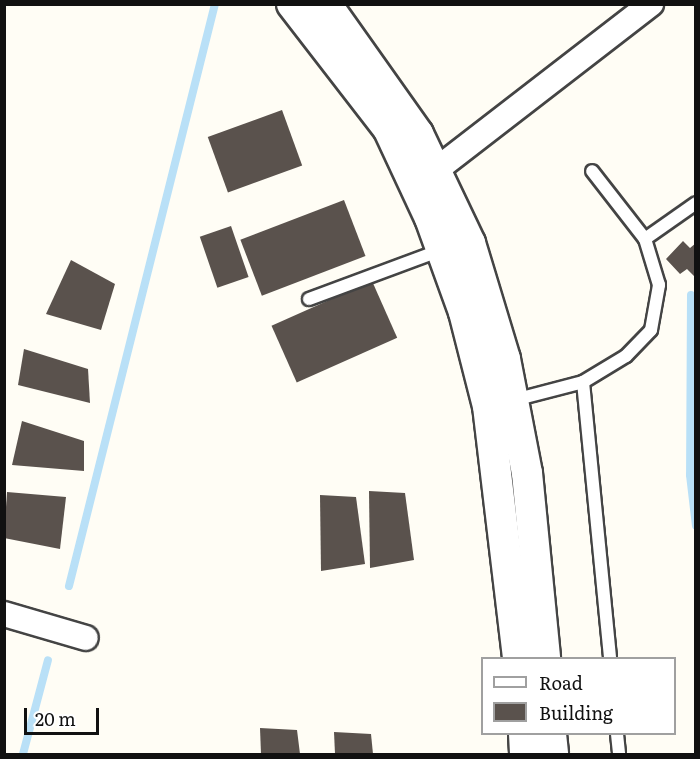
<!DOCTYPE html>
<style>
body{margin:0}
#map{position:relative;width:700px;height:759px;overflow:hidden;background:#fffdf5;font-family:Literata,serif}
div>[style]{position:absolute}
.stream>*{height:8px;margin:-4px;padding:0 4px;transform-origin:4px;border-radius:4px;background:#b9e0f7}
.building>*{inset:0;background:#5a524d;transform-origin:0 0}
.roads{filter:drop-shadow(2px 0 #444) drop-shadow(-2px 0 #444) drop-shadow(0 2px #444) drop-shadow(0 -2px #444)}
.service>*{height:12px;margin:-6px;padding:0 6px;transform-origin:6px;border-radius:6px;background:#fff}
.minor>*{height:24px;margin:-12px;padding:0 12px;transform-origin:12px;border-radius:12px;background:#fff}
.tertiary>*{height:30px;margin:-15px;padding:0 15px;transform-origin:15px;border-radius:15px;background:#fff}
span{translate:-50% -50%;white-space:nowrap;text-align:center;line-height:1.15;-webkit-text-stroke:6px #fff;paint-order:stroke}
.frame{position:absolute;inset:0;border:6px solid #111;pointer-events:none}
.legend{position:absolute;left:481px;top:657px;width:195px;height:78px;box-sizing:border-box;background:#fff;border:2px solid #a0a0a0;margin:0;padding:8px 10px;list-style:none;font-size:18px;color:#111}
.legend li{display:flex;align-items:center;gap:12px;height:30px}
.legend b{width:30px;border:2px solid #a0a0a0}
.scale{position:absolute;left:24px;top:708px;width:75px;height:27px;box-sizing:border-box;border:3px solid #111;border-top:0;padding-left:8px;font-size:18px;line-height:21px;white-space:nowrap;color:#111;-webkit-text-stroke:4px #fff;paint-order:stroke}
</style>
<div id="map">
<div class="stream">
<div style="left:691px;top:295px;width:180px;rotate:90.3deg"></div>
<div style="left:690px;top:475px;width:51px;rotate:83.3deg"></div>
<div style="left:69px;top:586px;width:600px;rotate:-75.92deg"></div>
<div style="left:23px;top:754px;width:97px;rotate:-75.1deg"></div>
</div>
<div class="building">
<div style="left:282px;top:110px;width:59px;height:79px;rotate:70deg"></div>
<div style="left:344px;top:200px;width:60px;height:111px;rotate:69deg"></div>
<div style="left:231px;top:226px;width:54px;height:33px;rotate:71deg"></div>
<div style="clip-path:polygon(683px 241px,690px 248px,696px 243px,696px 278px,687px 269px,680px 274px,666px 259px)"></div>
<div style="clip-path:polygon(71px 260px,115px 284px,101px 330px,46px 314px)"></div>
<div style="left:372px;top:281px;width:62px;height:110px;rotate:66deg"></div>
<div style="clip-path:polygon(24px 349px,88px 369px,90px 403px,18px 385px)"></div>
<div style="clip-path:polygon(22px 421px,84px 441px,84px 471px,12px 465px)"></div>
<div style="clip-path:polygon(369px 491px,405px 493px,414px 560px,370px 568px)"></div>
<div style="clip-path:polygon(7px 492px,66px 497px,60px 549px,4px 538px)"></div>
<div style="clip-path:polygon(320px 495px,356px 497px,365px 564px,321px 571px)"></div>
<div style="clip-path:polygon(260px 728px,297px 730px,300px 754px,261px 754px)"></div>
<div style="clip-path:polygon(334px 732px,371px 734px,373px 754px,335px 754px)"></div>
</div>
<div class="roads">
<div class="service">
<div style="left:645px;top:239px;width:62px;rotate:-35.2deg"></div>
<div style="left:309px;top:299px;width:141px;rotate:-20.4deg"></div>
<div style="left:583px;top:382px;width:277px;rotate:84.4deg"></div>
<div style="left:514px;top:400px;width:71px;rotate:-14.6deg"></div>
<div style="left:583px;top:382px;width:50px;rotate:-31.2deg"></div>
<div style="left:626px;top:356px;width:36px;rotate:-46deg"></div>
<div style="left:651px;top:330px;width:46px;rotate:-79.9deg"></div>
<div style="left:659px;top:285px;width:48px;rotate:-106.9deg"></div>
<div style="left:645px;top:239px;width:86px;rotate:-127.9deg"></div>
<div style="left:617px;top:734px;width:20px;rotate:84deg"></div>
</div>
<div class="minor">
<div style="left:436px;top:170px;width:272px;rotate:-37.7deg"></div>
<div style="left:4px;top:614px;width:85px;rotate:16.3deg"></div>
</div>
<div class="tertiary">
<div style="left:292px;top:4px;width:157px;rotate:52.3deg"></div>
<div style="left:388px;top:128px;width:99px;rotate:65deg"></div>
<div style="left:430px;top:218px;width:100px;rotate:70.1deg"></div>
<div style="left:464px;top:312px;width:97px;rotate:75.7deg"></div>
<div style="left:488px;top:406px;width:254px;rotate:83.2deg"></div>
<div style="left:326px;top:4px;width:159px;rotate:54.7deg"></div>
<div style="left:418px;top:134px;width:121px;rotate:64.5deg"></div>
<div style="left:470px;top:243px;width:121px;rotate:73.2deg"></div>
<div style="left:505px;top:359px;width:116px;rotate:79.1deg"></div>
<div style="left:527px;top:473px;width:186px;rotate:84.4deg"></div>
<div style="left:524px;top:734px;width:20px;rotate:87deg"></div>
<div style="left:551px;top:734px;width:20px;rotate:84deg"></div>
</div>
</div>
<div class="frame"></div>
<ul class="legend">
<li><b style="height:8px;background:#fff"></b>Road</li>
<li><b style="height:16px;background:#5a524d"></b>Building</li>
</ul>
<div class="scale">20 m</div>
</div>
